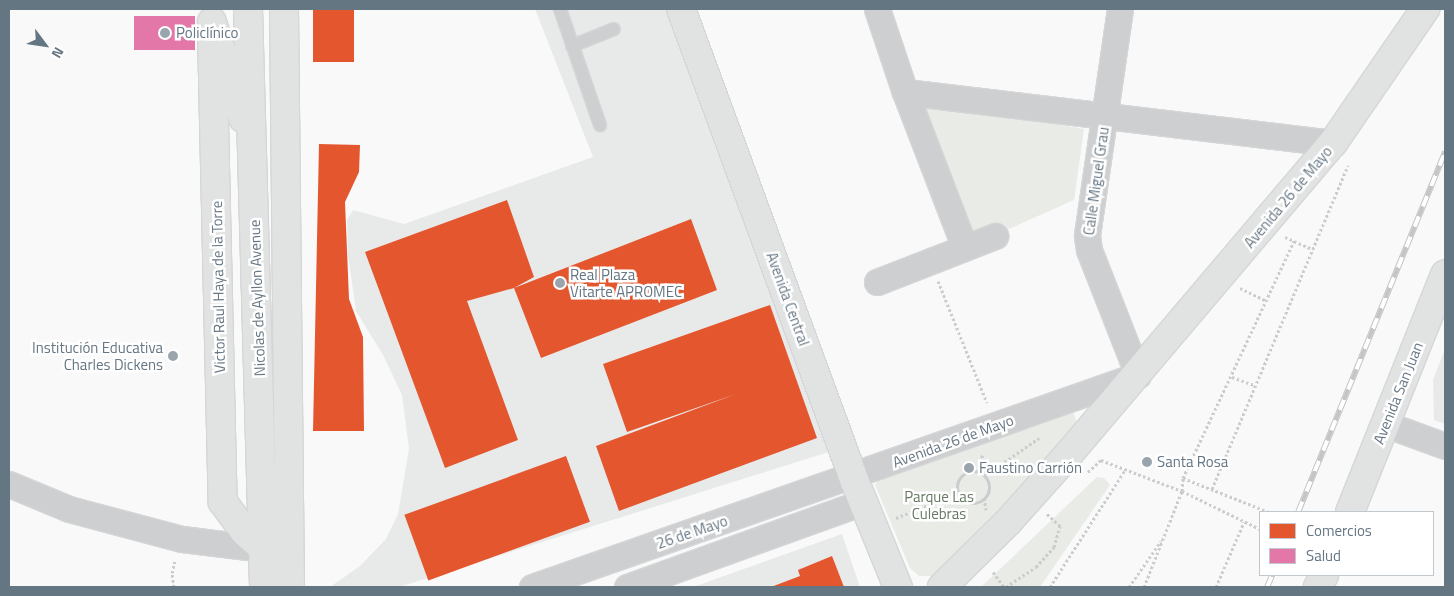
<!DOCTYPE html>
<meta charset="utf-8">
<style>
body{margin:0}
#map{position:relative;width:1454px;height:596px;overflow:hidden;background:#f9f9f9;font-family:"Titillium Web",sans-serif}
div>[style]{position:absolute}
.built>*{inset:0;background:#e8e9e9}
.green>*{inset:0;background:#e8ebe6}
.shops>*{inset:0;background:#e4572e;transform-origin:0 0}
.health>*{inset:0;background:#e377a8;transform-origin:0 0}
.path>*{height:3px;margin-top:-1.5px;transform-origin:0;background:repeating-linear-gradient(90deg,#cbcccd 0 2.5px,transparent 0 5px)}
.path>.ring{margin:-1.5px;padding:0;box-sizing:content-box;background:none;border:3px solid #cbcccd;border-radius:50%}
.roads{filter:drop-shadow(1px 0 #d5d6d7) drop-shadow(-1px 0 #d5d6d7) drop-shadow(0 1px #d5d6d7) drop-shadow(0 -1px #d5d6d7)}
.lane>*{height:12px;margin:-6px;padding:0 6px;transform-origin:6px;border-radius:6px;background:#cecfd0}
.street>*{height:25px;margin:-12.5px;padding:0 12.5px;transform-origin:12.5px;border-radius:12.5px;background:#cecfd0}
.secondary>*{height:28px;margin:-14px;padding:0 14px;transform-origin:14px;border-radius:14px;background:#e1e2e2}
.primary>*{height:28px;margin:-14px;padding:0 14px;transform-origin:14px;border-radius:14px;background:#e1e2e2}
.rail>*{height:5.5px;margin-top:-2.75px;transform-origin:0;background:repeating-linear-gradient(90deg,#fff 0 11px,#c3c5c6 0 22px);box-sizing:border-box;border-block:1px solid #c3c5c6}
.dots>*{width:14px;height:14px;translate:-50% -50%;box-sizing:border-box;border:2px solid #fff;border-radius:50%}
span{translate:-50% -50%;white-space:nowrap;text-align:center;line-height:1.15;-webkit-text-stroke:5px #fff;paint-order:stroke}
.poi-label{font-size:15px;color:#657683}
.left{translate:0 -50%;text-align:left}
.right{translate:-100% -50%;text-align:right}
.street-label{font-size:15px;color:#657683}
.park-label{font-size:15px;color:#687a64}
.frame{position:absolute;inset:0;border:10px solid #657683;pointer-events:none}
.legend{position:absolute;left:1259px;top:511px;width:175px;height:65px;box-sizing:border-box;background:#fff;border:1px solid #c1c8cd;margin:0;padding:6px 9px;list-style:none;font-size:15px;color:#657683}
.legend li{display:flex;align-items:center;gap:10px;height:25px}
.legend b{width:25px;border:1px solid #c1c8cd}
.north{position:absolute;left:20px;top:20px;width:50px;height:50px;-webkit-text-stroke:4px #fff;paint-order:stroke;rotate:121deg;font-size:14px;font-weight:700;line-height:20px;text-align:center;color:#657683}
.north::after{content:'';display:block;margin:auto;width:18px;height:22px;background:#657683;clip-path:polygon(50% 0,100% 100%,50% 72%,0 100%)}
</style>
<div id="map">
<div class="built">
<div style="clip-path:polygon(535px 9px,665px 9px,832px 451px,399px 587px,330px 587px,360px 566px,386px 539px,398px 514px,409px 449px,402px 395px,383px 355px,356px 311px,348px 255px,347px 220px,353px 210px,404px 224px,593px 157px)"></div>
<div style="clip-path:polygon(1445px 349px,1445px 424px,1434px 420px,1433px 380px)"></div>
<div style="clip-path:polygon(842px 534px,860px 587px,693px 587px)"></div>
</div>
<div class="green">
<div style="clip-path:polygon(921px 100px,1084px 129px,1074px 200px,993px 236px,971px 233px)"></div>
<div style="clip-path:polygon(1065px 407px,1074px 414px,1078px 426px,941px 576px,919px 576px,910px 568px,875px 485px,882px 473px)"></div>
<div style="clip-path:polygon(1097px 477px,1104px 478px,1110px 485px,1040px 587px,981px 587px)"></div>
</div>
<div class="shops">
<div style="left:313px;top:9px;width:41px;height:53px"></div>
<div style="clip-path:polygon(319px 144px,360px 145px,359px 172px,345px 202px,349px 299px,363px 337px,364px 431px,313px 431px)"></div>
<div style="clip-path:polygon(507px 200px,534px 277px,514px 288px,691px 219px,717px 290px,541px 358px,514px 288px,467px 301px,518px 440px,445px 468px,365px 252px)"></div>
<div style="clip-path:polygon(770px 305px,817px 438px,619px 511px,596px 446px,736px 394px,627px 432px,603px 364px)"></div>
<div style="left:566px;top:456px;width:70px;height:172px;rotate:70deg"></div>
<div style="clip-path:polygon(832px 556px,844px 587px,771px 587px,800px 576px,798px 570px)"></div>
</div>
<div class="health">
<div style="left:195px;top:16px;width:34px;height:61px;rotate:90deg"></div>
</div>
<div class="path">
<div style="left:1285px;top:237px;width:30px;rotate:24deg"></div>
<div style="left:938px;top:281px;width:131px;rotate:68.1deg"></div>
<div style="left:1240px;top:288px;width:30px;rotate:26deg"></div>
<div style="left:1232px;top:377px;width:23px;rotate:20deg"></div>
<div class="ring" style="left:957px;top:471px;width:29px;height:29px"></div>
<div style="left:978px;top:472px;width:20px;rotate:-75deg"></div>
<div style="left:1088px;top:472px;width:18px;rotate:-43deg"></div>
<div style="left:1101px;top:460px;width:87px;rotate:20.9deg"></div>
<div style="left:1182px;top:491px;width:87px;rotate:26deg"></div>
<div style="left:984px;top:476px;width:67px;rotate:-34.6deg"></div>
<div style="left:1183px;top:478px;width:92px;rotate:21.6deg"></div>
<div style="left:1212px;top:489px;width:351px;rotate:-67.2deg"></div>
<div style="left:984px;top:498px;width:12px;rotate:81deg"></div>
<div style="left:896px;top:518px;width:67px;rotate:-22deg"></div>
<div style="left:993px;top:572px;width:19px;rotate:54deg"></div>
<div style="left:174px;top:587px;width:14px;rotate:-98deg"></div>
<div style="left:172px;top:573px;width:12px;rotate:-76deg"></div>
<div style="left:1006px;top:587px;width:36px;rotate:-34deg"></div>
<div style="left:1036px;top:567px;width:27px;rotate:-48deg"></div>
<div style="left:1054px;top:547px;width:22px;rotate:-74deg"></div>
<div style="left:1060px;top:526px;width:18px;rotate:-137deg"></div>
<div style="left:1050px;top:587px;width:139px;rotate:-57.3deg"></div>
<div style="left:1129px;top:587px;width:56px;rotate:-55.2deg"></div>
<div style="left:1144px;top:587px;width:103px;rotate:-68.4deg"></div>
<div style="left:1182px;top:491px;width:13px;rotate:-86deg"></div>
<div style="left:1183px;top:478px;width:262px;rotate:-64.9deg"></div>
<div style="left:1216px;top:587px;width:71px;rotate:-66.7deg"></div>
</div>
<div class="roads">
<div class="lane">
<div style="left:560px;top:9px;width:123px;rotate:71deg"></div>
<div style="left:572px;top:46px;width:45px;rotate:-22deg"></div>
</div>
<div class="street">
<div style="left:877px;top:9px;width:88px;rotate:71.4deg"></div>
<div style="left:905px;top:92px;width:165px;rotate:69deg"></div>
<div style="left:905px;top:92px;width:431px;rotate:6.8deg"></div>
<div style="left:877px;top:282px;width:127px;rotate:-21.3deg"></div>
<div style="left:1385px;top:424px;width:64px;rotate:20.1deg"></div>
<div style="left:9px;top:484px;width:65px;rotate:22.6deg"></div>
<div style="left:69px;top:509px;width:117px;rotate:14.9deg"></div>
<div style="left:182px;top:539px;width:83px;rotate:7deg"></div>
<div style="left:532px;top:587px;width:642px;rotate:-19.28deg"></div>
<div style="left:1138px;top:375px;width:134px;rotate:-111.4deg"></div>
<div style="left:1089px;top:250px;width:15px;rotate:-98deg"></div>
<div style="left:1087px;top:235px;width:228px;rotate:-81.7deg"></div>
<div style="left:627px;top:587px;width:251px;rotate:-19.8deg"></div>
</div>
<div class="secondary">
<div style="left:681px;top:9px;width:499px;rotate:69.8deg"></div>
<div style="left:853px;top:477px;width:119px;rotate:67.8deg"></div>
<div style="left:212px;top:33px;width:469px;rotate:88.7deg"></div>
<div style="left:223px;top:502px;width:36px;rotate:54deg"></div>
<div style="left:244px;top:531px;width:27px;rotate:42deg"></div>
<div style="left:1350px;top:512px;width:256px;rotate:-68.2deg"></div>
<div style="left:942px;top:587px;width:93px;rotate:-44.6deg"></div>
<div style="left:1008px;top:522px;width:90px;rotate:-48.2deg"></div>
<div style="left:1068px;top:455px;width:409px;rotate:-49.7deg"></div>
<div style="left:1333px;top:143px;width:163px;rotate:-55.5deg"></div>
<div style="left:1318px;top:587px;width:13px;rotate:-63deg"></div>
</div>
<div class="primary">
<div style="left:248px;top:9px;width:578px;rotate:88.41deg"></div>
<div style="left:284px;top:9px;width:578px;rotate:89.41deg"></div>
<div style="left:212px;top:22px;width:101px;rotate:72.1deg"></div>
</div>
</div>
<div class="rail">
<div style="left:1298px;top:512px;width:389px;rotate:-67.8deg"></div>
<div style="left:1267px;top:587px;width:13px;rotate:-67deg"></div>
</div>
<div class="dots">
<div style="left:165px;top:33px;background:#99a4ac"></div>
<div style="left:560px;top:283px;background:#99a4ac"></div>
<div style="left:173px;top:356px;background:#99a4ac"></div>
<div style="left:1147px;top:462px;background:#99a4ac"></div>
<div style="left:969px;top:468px;background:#99a4ac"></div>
</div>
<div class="poi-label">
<span class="left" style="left:176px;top:33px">Policlínico</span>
<span class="left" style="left:570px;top:283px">Real Plaza<br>Vitarte APROMEC</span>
<span class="right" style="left:163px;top:356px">Institución Educativa<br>Charles Dickens</span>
<span class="left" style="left:1157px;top:462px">Santa Rosa</span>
<span class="left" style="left:979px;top:468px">Faustino Carrión</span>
</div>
<div class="street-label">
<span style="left:1096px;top:181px;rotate:-82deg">Calle Miguel Grau</span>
<span style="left:1288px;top:197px;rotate:-50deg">Avenida 26 de Mayo</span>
<span style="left:218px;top:287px;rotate:-91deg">Victor Raul Haya de la Torre</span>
<span style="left:257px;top:298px;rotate:-92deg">Nicolas de Ayllon Avenue</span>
<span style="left:788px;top:299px;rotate:70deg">Avenida Central</span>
<span style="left:1398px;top:393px;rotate:-68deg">Avenida San Juan</span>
<span style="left:953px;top:441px;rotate:-20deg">Avenida 26 de Mayo</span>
<span style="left:692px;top:532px;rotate:-19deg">26 de Mayo</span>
</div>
<div class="park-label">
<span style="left:939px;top:505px">Parque Las<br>Culebras</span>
</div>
<div class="frame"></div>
<ul class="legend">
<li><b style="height:14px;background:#e4572e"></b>Comercios</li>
<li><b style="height:14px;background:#e377a8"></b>Salud</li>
</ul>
<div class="north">N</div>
</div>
